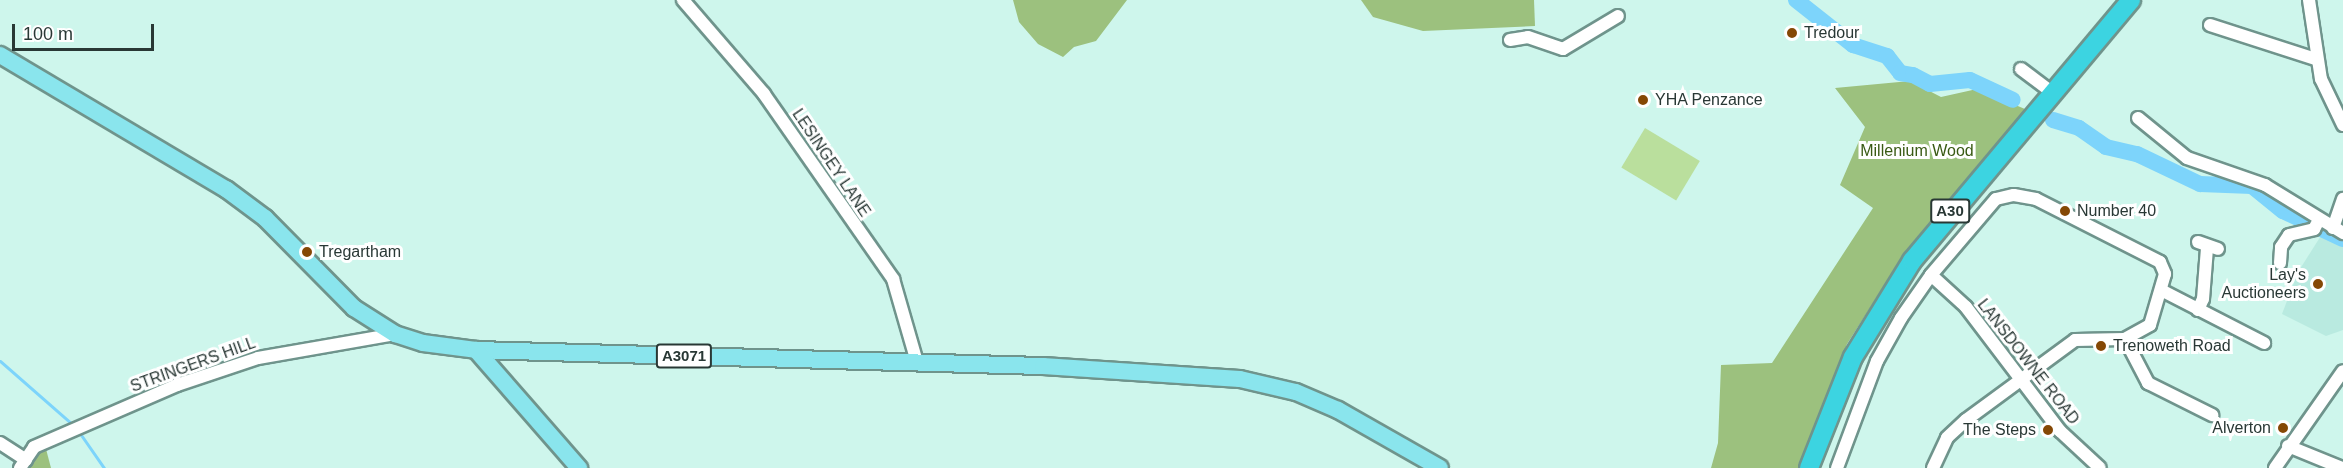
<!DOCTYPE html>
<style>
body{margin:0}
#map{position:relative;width:2343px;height:468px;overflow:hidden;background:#cef6ec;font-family:Helvetica,sans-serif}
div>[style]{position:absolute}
.built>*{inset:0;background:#b9eae0}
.green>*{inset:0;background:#badf9d;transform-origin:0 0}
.forest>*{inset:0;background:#9cc17e}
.stream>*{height:3px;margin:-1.5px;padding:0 1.5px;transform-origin:1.5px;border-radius:1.5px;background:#7dd4fb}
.river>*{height:16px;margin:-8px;padding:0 8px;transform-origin:8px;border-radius:8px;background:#7dd4fb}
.roads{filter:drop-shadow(2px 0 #6f948c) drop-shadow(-2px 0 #6f948c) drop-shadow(0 2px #6f948c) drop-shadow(0 -2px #6f948c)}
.minor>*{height:12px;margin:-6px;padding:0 6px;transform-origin:6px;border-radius:6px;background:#fff}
.major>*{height:16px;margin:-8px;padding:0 8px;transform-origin:8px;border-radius:8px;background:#8ae5ed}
.highway>*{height:18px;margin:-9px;padding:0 9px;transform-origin:9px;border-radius:9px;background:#3cd4e1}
.dots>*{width:16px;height:16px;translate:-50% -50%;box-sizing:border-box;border:3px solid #fff;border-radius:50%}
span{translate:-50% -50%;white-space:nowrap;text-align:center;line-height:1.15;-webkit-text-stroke:6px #fff;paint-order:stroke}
.shield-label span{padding:2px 4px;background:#fff;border:2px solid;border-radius:4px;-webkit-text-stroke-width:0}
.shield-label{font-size:15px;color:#293835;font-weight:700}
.poi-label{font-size:16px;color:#293835}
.left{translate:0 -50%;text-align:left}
.right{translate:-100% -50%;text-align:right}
.park-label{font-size:16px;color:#395a14}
.street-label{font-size:16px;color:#293835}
.scale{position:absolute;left:12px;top:24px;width:142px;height:27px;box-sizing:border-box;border:3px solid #293835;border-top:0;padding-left:8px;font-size:18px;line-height:21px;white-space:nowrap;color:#293835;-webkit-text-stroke:4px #fff;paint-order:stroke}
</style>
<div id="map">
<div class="built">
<div style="clip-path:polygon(2324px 231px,2343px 245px,2343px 330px,2326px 336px,2282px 314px,2298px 272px)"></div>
</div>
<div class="green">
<div style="left:1645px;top:128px;width:64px;height:46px;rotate:31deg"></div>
</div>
<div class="forest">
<div style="clip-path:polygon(1013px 0,1127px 0,1096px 41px,1074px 47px,1063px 57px,1038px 44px,1019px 22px)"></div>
<div style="clip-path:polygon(1361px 0,1534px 0,1535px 26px,1423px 31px,1373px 17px)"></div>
<div style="clip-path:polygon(1910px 81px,1941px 97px,1977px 89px,2025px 109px,1882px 289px,1847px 344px,1802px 468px,1711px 468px,1718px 443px,1721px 365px,1772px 363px,1873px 208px,1840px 185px,1865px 127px,1835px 88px)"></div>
<div style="clip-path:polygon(46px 449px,51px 468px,30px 468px,34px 454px)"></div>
</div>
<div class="stream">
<div style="left:0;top:361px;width:97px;rotate:41.2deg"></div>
<div style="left:79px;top:432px;width:44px;rotate:55.2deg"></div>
</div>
<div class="river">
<div style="left:1796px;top:0;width:73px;rotate:38.3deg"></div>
<div style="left:1853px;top:45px;width:36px;rotate:18deg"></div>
<div style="left:1887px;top:56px;width:18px;rotate:52deg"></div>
<div style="left:1900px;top:73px;width:13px;rotate:9deg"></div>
<div style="left:1913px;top:75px;width:19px;rotate:28deg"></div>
<div style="left:1930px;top:84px;width:40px;rotate:-5.7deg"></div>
<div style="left:1970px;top:80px;width:47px;rotate:24.9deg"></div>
<div style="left:2053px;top:120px;width:27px;rotate:17deg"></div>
<div style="left:2079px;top:128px;width:33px;rotate:35deg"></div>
<div style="left:2106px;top:147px;width:32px;rotate:13deg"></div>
<div style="left:2137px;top:154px;width:70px;rotate:25.5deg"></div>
<div style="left:2200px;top:184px;width:52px;rotate:2.2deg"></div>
<div style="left:2252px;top:186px;width:40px;rotate:39deg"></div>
<div style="left:2283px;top:211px;width:66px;rotate:25deg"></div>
</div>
<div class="roads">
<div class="minor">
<div style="left:683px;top:0;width:124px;rotate:49.2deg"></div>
<div style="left:764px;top:94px;width:226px;rotate:55.1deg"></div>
<div style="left:893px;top:279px;width:86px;rotate:73.9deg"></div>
<div style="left:2309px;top:0;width:80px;rotate:81.4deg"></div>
<div style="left:2321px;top:79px;width:51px;rotate:64.4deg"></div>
<div style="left:2210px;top:25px;width:110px;rotate:17.9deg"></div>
<div style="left:1510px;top:40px;width:18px;rotate:-9deg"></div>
<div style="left:1528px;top:37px;width:37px;rotate:19deg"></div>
<div style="left:1563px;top:49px;width:64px;rotate:-31deg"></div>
<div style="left:2021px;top:69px;width:39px;rotate:37deg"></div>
<div style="left:2138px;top:118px;width:63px;rotate:39.2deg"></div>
<div style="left:2187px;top:158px;width:83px;rotate:19.1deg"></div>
<div style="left:2265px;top:185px;width:92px;rotate:31.6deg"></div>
<div style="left:2333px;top:228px;width:31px;rotate:-71deg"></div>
<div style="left:2198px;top:242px;width:21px;rotate:19deg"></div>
<div style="left:2280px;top:263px;width:16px;rotate:-86deg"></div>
<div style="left:2281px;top:247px;width:14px;rotate:-56deg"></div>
<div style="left:2289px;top:235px;width:26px;rotate:-13deg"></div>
<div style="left:2314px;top:229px;width:10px;rotate:-61deg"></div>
<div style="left:1931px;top:275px;width:47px;rotate:42.4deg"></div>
<div style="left:1966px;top:307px;width:156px;rotate:52.8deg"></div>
<div style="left:2060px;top:431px;width:54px;rotate:42.8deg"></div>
<div style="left:2161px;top:290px;width:116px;rotate:27.2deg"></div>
<div style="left:2198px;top:310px;width:12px;rotate:-66deg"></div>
<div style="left:2203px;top:299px;width:51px;rotate:-85.5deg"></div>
<div style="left:2125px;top:339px;width:50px;rotate:62.4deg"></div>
<div style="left:2148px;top:383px;width:72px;rotate:26.6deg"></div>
<div style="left:0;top:443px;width:31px;rotate:33deg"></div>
<div style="left:2288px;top:446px;width:58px;rotate:22.2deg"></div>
<div style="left:20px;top:468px;width:25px;rotate:-56deg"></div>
<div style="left:34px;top:447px;width:156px;rotate:-23.4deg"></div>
<div style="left:177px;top:385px;width:85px;rotate:-18.4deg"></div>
<div style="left:258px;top:358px;width:139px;rotate:-9.9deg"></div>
<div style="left:1837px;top:468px;width:114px;rotate:-69.5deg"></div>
<div style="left:1877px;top:361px;width:49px;rotate:-60.8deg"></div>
<div style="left:1901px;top:318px;width:52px;rotate:-55.1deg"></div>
<div style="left:1931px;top:275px;width:100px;rotate:-49.5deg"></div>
<div style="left:1996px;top:199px;width:18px;rotate:-13deg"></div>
<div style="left:2014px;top:195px;width:22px;rotate:10deg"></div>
<div style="left:2036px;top:199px;width:139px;rotate:26.9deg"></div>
<div style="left:2160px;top:262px;width:13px;rotate:67deg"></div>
<div style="left:2165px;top:274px;width:53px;rotate:106.4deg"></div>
<div style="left:2150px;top:325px;width:29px;rotate:151deg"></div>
<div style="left:2125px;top:339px;width:50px;rotate:178.9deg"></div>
<div style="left:2075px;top:340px;width:135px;rotate:143.7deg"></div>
<div style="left:1966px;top:420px;width:26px;rotate:137deg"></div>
<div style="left:1947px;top:438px;width:33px;rotate:115deg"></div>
<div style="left:2275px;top:468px;width:118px;rotate:-55deg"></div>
</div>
<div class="major">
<div style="left:0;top:55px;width:263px;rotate:30.7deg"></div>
<div style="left:226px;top:189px;width:49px;rotate:36.6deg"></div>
<div style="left:265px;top:218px;width:127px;rotate:45.3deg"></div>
<div style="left:354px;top:308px;width:49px;rotate:32.4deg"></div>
<div style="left:395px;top:334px;width:29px;rotate:18deg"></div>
<div style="left:423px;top:343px;width:53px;rotate:7.5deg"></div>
<div style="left:476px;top:350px;width:567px;rotate:1.62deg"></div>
<div style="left:1043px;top:366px;width:197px;rotate:3.8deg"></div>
<div style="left:1240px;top:379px;width:57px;rotate:13.1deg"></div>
<div style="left:1296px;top:392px;width:46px;rotate:23.2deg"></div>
<div style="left:1338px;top:410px;width:117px;rotate:29.6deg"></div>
<div style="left:476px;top:350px;width:157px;rotate:48.9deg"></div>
</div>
<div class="highway">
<div style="left:1809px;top:468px;width:119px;rotate:-68.4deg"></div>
<div style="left:1853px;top:357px;width:113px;rotate:-58.4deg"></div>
<div style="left:1912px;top:261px;width:341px;rotate:-50deg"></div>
</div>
</div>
<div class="dots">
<div style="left:1792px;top:33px;background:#854805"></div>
<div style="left:1643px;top:100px;background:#854805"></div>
<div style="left:2065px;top:211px;background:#854805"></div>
<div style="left:307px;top:252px;background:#854805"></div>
<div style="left:2318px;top:284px;background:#854805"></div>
<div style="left:2101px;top:346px;background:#854805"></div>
<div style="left:2283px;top:428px;background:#854805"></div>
<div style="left:2048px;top:430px;background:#854805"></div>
</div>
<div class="shield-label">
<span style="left:1950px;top:211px">A30</span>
<span style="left:684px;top:356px">A3071</span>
</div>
<div class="poi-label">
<span class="left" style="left:1804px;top:33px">Tredour</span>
<span class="left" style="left:1655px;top:100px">YHA Penzance</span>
<span class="left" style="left:2077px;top:211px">Number 40</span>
<span class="left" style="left:319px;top:252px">Tregartham</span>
<span class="right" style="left:2306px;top:284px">Lay's<br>Auctioneers</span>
<span class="left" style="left:2113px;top:346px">Trenoweth Road</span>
<span class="right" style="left:2271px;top:428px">Alverton</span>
<span class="right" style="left:2036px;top:430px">The Steps</span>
</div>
<div class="park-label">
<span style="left:1917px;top:151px">Millenium Wood</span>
</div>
<div class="street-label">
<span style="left:831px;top:163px;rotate:56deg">LESINGEY LANE</span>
<span style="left:2028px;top:362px;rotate:52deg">LANSDOWNE ROAD</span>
<span style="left:193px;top:365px;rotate:-20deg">STRINGERS HILL</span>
</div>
<div class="scale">100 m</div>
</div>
